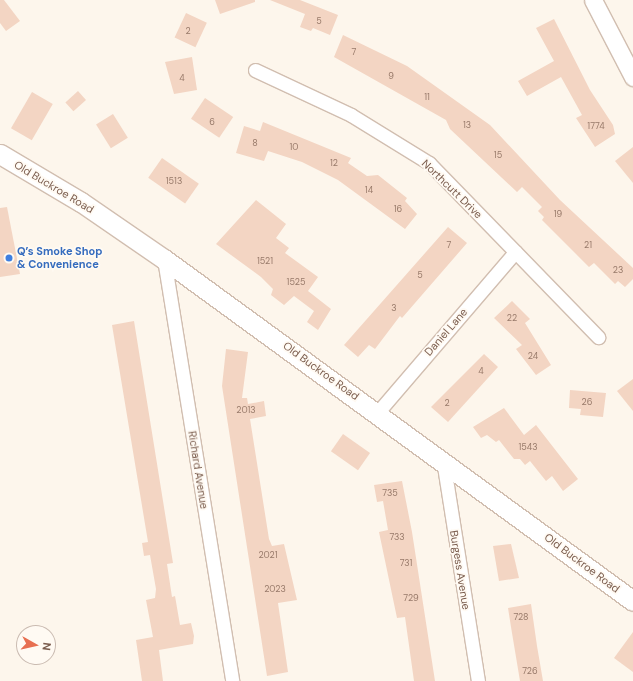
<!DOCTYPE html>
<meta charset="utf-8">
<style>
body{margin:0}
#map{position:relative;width:633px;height:681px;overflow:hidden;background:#fdf6ec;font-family:"DM Sans",sans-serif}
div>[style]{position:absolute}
.building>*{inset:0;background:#f3d5c3;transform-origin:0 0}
.roads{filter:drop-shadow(1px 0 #d1beb0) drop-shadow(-1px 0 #d1beb0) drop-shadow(0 1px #d1beb0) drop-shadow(0 -1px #d1beb0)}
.minor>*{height:13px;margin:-6.5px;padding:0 6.5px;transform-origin:6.5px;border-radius:6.5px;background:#fff}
.tertiary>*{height:17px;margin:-8.5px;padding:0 8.5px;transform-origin:8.5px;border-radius:8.5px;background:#fff}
.secondary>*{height:19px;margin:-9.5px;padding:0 9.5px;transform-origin:9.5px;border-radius:9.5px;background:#fff}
.dots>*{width:11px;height:11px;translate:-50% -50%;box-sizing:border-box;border:2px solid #fffaf3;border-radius:50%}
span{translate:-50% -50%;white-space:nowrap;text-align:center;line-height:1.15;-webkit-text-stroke:3.5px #fffaf3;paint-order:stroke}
.number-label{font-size:9px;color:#987a6a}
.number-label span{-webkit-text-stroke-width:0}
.street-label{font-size:11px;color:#7a5c4d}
.shop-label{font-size:11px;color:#366cbe;font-weight:700}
.left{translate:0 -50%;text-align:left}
.north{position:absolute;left:16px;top:625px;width:40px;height:40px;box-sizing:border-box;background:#fffaf3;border:1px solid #cabbb1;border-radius:50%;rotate:98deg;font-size:11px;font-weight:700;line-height:16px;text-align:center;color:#7a5c4d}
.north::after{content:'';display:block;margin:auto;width:14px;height:18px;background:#e76f51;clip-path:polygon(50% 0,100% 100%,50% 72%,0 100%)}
</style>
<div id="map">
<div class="building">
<div style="clip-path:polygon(0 0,4px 0,20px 21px,6px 31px,0 23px)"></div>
<div style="clip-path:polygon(215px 0,255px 0,255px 2px,220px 14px)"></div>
<div style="clip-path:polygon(270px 0,300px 0,338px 15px,330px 35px,313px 28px,311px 31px,300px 27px,305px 14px)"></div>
<div style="left:186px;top:13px;width:23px;height:27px;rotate:25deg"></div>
<div style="clip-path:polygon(554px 19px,590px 90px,613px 125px,615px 134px,595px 147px,576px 118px,582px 115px,561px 77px,527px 96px,518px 81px,554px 61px,536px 28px)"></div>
<div style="clip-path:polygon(343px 35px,407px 66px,490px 125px,560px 200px,633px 268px,633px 279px,625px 287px,618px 281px,615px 284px,594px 263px,589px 267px,542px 220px,544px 217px,538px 211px,542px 207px,522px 187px,517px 192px,450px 129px,446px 120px,334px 57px)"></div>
<div style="clip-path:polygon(192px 57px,197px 90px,174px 94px,165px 62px)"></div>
<div style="left:78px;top:91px;width:12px;height:17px;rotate:48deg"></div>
<div style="left:32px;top:92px;width:24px;height:42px;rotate:30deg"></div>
<div style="left:205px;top:98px;width:34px;height:25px;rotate:34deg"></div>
<div style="left:113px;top:114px;width:28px;height:20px;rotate:58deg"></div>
<div style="clip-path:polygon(263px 122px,351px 158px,348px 163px,367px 176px,378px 175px,407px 198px,405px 201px,417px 214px,405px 229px,338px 180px,302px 162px,268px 151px,264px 161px,236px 153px,244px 126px,260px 131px)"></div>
<div style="clip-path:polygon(633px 147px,633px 183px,615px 161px)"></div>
<div style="left:162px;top:158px;width:45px;height:24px;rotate:35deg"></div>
<div style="clip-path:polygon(256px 200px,286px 224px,276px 238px,289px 248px,285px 253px,318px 277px,308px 291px,331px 309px,318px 330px,307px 322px,314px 311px,294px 296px,284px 305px,271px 295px,273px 289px,261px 277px,216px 244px)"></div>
<div style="clip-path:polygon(7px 207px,20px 274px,0 277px,0 208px)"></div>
<div style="clip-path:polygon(448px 227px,467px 243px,402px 318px,400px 316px,375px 349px,369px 345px,358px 357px,344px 345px)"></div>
<div style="clip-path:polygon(512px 301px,530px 319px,525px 323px,551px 365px,536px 375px,516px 349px,522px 345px,494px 318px)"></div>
<div style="clip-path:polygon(134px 321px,173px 563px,167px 564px,172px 597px,175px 596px,180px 625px,191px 623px,194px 636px,193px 644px,159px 650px,163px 681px,142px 681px,136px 640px,153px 637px,146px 600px,155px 598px,156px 589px,150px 555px,144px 556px,142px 543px,148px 542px,112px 325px)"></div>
<div style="clip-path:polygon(226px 349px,248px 352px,242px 398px,247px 398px,248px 404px,264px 401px,266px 416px,250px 419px,269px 539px,272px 546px,284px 544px,297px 600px,278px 603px,288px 672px,267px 676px,222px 386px)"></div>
<div style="clip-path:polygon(484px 354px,498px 367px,448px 422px,431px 407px)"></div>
<div style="clip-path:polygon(633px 379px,633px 411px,617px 391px)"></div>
<div style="clip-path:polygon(570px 390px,606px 393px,603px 417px,580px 415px,581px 409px,569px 408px)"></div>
<div style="clip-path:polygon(504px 408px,524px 435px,536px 425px,578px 479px,563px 491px,552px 476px,546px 481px,530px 461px,525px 465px,520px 459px,514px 459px,499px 440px,496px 442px,487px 435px,481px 438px,473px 427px)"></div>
<div style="left:343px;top:434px;width:33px;height:21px;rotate:35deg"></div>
<div style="clip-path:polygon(402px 481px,412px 532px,435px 681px,414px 681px,405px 617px,397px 618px,379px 532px,388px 530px,383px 501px,377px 502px,374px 485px)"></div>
<div style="clip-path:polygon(511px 544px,519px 578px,499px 581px,493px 546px)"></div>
<div style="clip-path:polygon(531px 604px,537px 646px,543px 681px,520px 681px,511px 627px,508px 608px)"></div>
<div style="clip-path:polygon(633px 632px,633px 672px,614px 658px)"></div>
</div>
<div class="roads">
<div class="minor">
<div style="left:255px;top:70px;width:106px;rotate:25.1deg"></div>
<div style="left:351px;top:115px;width:92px;rotate:31.6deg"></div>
<div style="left:429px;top:163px;width:243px;rotate:45.8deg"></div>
<div style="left:164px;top:259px;width:427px;rotate:80.8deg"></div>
<div style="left:378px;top:412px;width:211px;rotate:-49.4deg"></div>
<div style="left:443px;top:460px;width:224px;rotate:81deg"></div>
</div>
<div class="tertiary">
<div style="left:593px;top:0;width:87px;rotate:62.5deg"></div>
</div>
<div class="secondary">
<div style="left:0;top:154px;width:94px;rotate:30.7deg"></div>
<div style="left:81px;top:202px;width:101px;rotate:34.5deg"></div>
<div style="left:164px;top:259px;width:580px;rotate:36.1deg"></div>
</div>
</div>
<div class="dots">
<div style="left:9px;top:258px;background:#3f7fe0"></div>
</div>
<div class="number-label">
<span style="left:319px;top:21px">5</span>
<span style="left:188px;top:31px">2</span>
<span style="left:354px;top:52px">7</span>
<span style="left:391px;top:76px">9</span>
<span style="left:182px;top:78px">4</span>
<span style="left:427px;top:97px">11</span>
<span style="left:212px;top:122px">6</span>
<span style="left:467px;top:125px">13</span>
<span style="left:596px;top:126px">1774</span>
<span style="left:255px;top:143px">8</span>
<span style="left:294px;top:147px">10</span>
<span style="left:498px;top:155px">15</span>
<span style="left:334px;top:163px">12</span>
<span style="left:174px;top:181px">1513</span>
<span style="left:369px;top:190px">14</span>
<span style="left:398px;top:209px">16</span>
<span style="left:558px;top:214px">19</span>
<span style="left:449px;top:245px">7</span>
<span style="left:588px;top:245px">21</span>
<span style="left:265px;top:261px">1521</span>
<span style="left:618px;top:270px">23</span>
<span style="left:420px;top:275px">5</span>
<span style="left:296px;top:282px">1525</span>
<span style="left:394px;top:308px">3</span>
<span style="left:512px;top:318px">22</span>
<span style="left:533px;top:356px">24</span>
<span style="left:481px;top:371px">4</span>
<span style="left:587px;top:402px">26</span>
<span style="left:447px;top:403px">2</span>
<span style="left:246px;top:410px">2013</span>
<span style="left:528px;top:447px">1543</span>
<span style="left:390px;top:493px">735</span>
<span style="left:397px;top:537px">733</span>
<span style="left:268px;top:555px">2021</span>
<span style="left:406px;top:563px">731</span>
<span style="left:275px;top:589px">2023</span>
<span style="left:411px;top:598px">729</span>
<span style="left:521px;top:617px">728</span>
<span style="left:530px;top:671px">726</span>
</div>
<div class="street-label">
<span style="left:54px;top:187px;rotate:31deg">Old Buckroe Road</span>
<span style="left:452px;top:189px;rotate:44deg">Northcutt Drive</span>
<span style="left:446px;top:332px;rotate:-49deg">Daniel Lane</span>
<span style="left:321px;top:371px;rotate:36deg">Old Buckroe Road</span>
<span style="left:198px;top:470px;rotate:81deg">Richard Avenue</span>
<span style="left:582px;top:563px;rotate:37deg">Old Buckroe Road</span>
<span style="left:460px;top:570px;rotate:81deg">Burgess Avenue</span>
</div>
<div class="shop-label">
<span class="left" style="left:17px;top:258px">Q’s Smoke Shop<br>&amp; Convenience</span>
</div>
<div class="north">N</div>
</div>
